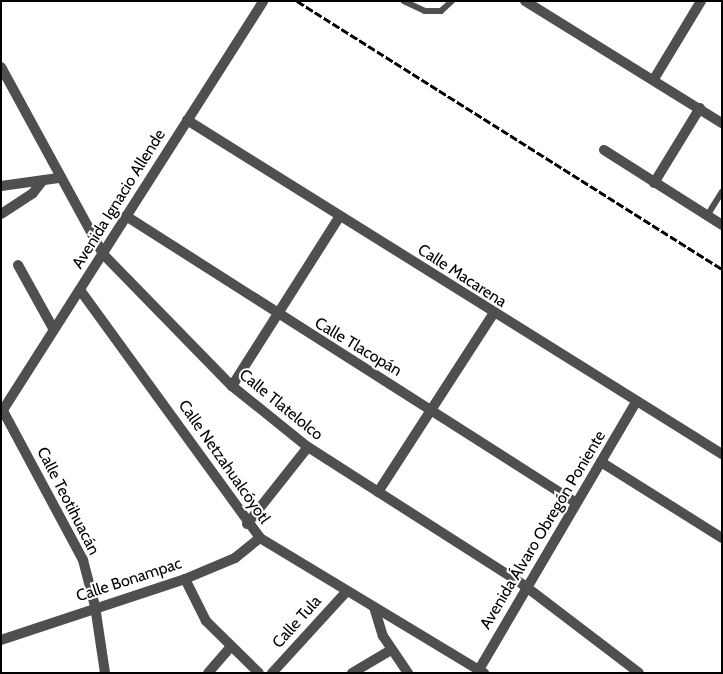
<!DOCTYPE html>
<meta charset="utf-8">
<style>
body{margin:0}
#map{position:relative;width:723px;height:674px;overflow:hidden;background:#fff;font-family:Cabin,sans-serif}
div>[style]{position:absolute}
.service>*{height:5.5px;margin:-2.75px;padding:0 2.75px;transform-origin:2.75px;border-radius:2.75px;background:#4f4f4f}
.minor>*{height:10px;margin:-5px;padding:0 5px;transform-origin:5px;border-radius:5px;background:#4f4f4f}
.tertiary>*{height:10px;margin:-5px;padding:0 5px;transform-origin:5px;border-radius:5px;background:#4f4f4f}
.rail>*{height:3px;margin-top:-1.5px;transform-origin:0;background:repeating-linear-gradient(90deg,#000 0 8px,transparent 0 10.5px)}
span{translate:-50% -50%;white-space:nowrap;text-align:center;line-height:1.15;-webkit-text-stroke:4px #fff;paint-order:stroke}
.street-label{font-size:16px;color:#000}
.frame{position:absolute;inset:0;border:2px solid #000;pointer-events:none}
</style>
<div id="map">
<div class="service">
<div style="left:404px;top:1px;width:23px;rotate:25deg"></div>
<div style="left:425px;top:11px;width:16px"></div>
<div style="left:441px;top:11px;width:15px;rotate:-42deg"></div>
<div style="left:707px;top:216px;width:28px;rotate:-58deg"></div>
</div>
<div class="minor">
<div style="left:1px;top:67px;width:213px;rotate:61.4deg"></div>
<div style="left:103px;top:254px;width:185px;rotate:45.7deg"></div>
<div style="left:232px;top:386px;width:97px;rotate:38.8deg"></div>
<div style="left:308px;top:447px;width:258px;rotate:32.6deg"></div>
<div style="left:525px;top:586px;width:143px;rotate:37.3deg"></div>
<div style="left:654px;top:79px;width:91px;rotate:-58.9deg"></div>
<div style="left:187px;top:120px;width:631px;rotate:31.98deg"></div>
<div style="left:604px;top:150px;width:140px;rotate:32.4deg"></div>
<div style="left:654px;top:183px;width:88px;rotate:-58.5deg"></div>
<div style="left:1px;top:186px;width:58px;rotate:-8deg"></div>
<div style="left:1px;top:214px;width:38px;rotate:-33deg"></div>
<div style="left:33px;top:193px;width:16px;rotate:-52deg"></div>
<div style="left:126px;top:216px;width:532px;rotate:32.5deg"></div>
<div style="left:18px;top:265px;width:74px;rotate:61deg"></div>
<div style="left:80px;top:290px;width:306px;rotate:54deg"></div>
<div style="left:260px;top:538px;width:262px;rotate:31.1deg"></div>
<div style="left:232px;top:386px;width:201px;rotate:-57.6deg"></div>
<div style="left:1px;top:407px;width:174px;rotate:61.8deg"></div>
<div style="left:83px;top:560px;width:48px;rotate:75.4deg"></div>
<div style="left:95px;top:606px;width:68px;rotate:81.5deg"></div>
<div style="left:601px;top:462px;width:143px;rotate:32.1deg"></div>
<div style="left:378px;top:492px;width:212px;rotate:-57.1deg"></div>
<div style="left:247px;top:524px;width:98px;rotate:-51.6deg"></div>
<div style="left:185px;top:579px;width:47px;rotate:63.4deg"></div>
<div style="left:206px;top:621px;width:74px;rotate:44.5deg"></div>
<div style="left:374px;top:607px;width:30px;rotate:73deg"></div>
<div style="left:383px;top:636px;width:45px;rotate:56deg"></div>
<div style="left:1px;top:640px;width:194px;rotate:-18.3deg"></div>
<div style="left:185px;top:579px;width:54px;rotate:-22.8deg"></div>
<div style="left:235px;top:558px;width:32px;rotate:-39deg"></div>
<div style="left:208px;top:673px;width:35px;rotate:-49deg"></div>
<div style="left:272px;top:673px;width:110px;rotate:-47.6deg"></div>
<div style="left:352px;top:673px;width:45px;rotate:-30.5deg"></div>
<div style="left:477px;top:673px;width:314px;rotate:-59.6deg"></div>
</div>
<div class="tertiary">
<div style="left:525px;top:1px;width:232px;rotate:31.8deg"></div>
<div style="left:1px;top:413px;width:488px;rotate:-57.5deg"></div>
</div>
<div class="rail">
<div style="left:297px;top:1px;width:502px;rotate:32.24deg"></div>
</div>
<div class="street-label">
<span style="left:119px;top:199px;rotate:-58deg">Avenida Ignacio Allende</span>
<span style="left:462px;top:276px;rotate:33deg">Calle Macarena</span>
<span style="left:358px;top:347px;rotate:31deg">Calle Tlacopán</span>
<span style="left:281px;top:405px;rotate:39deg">Calle Tlatelolco</span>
<span style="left:224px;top:462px;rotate:55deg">Calle Netzahualcóyotl</span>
<span style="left:68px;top:501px;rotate:63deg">Calle Teotihuacán</span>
<span style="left:543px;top:530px;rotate:-59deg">Avenida Álvaro Obregón Poniente</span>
<span style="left:129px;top:580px;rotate:-18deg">Calle Bonampac</span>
<span style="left:297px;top:622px;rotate:-48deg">Calle Tula</span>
</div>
<div class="frame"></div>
</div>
